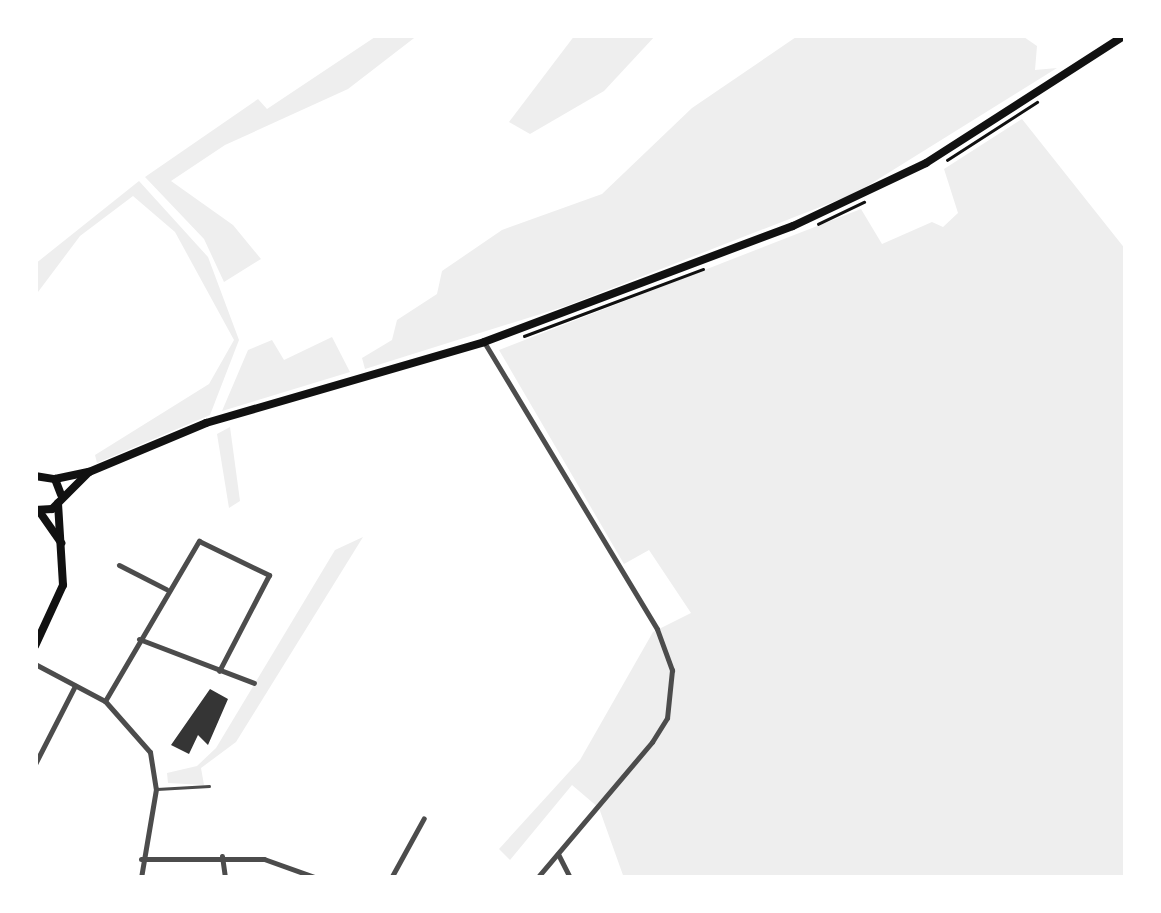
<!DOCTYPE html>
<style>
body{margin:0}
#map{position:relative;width:1161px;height:913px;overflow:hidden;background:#fff;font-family:Rubik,sans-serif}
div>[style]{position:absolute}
.green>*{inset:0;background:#eee}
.building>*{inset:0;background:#353535}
.path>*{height:2.5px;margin:-1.25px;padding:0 1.25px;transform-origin:1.25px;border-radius:1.25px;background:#111}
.service>*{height:2.5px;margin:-1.25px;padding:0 1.25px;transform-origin:1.25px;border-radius:1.25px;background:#4c4c4c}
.minor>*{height:5px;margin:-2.5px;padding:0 2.5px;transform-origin:2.5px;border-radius:2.5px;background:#4c4c4c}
.secondary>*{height:8px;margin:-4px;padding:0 4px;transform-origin:4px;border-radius:4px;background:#111}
span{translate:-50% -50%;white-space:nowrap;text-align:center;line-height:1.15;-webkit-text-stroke:10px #fff;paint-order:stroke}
.frame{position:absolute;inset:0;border:38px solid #fff;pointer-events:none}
</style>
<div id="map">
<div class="green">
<div style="clip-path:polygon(378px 35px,418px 35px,348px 89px,225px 145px,171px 181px,233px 225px,261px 259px,224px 282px,204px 239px,145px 177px,258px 99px,267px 109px)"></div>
<div style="clip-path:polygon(575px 35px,656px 35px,604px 91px,530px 134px,509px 122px)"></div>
<div style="clip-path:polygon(799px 35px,1021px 35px,1037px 46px,1035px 70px,1057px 68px,856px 193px,566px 306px,365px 369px,362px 358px,392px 340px,397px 320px,437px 294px,442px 271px,502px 230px,602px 194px,692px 108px)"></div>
<div style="clip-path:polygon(1022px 119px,1126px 250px,1126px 878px,624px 878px,599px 808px,572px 785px,510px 860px,499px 849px,580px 760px,653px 632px,691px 613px,649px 550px,624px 564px,499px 350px,861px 209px,882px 244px,932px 222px,943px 227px,958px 213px,944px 169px)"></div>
<div style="clip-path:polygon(139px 181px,208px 257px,239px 340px,210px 415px,97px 463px,95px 455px,209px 384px,234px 340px,175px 232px,133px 196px,80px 236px,35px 296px,35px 264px)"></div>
<div style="clip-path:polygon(332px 337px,350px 372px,222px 411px,248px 350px,272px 340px,284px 360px)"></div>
<div style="clip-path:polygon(230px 427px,240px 501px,229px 508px,217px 434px)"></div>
<div style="clip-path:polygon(363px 537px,236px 742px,201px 768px,204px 785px,168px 783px,167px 773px,197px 766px,216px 748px,335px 550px)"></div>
</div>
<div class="building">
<div style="clip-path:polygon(210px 689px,228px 699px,208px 745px,198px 735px,189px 754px,171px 745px)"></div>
</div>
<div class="path">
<div style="left:947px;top:160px;width:107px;rotate:-32.8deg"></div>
<div style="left:818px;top:224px;width:51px;rotate:-25.6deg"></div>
<div style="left:524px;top:336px;width:191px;rotate:-20.5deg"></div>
</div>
<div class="service">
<div style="left:157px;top:789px;width:52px;rotate:-3.3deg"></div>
</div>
<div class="minor">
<div style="left:484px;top:342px;width:335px;rotate:58.9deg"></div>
<div style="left:657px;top:629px;width:44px;rotate:69.9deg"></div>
<div style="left:672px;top:670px;width:48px;rotate:95.9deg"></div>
<div style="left:667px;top:718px;width:28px;rotate:122deg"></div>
<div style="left:652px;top:742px;width:178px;rotate:130.2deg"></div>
<div style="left:119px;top:565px;width:53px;rotate:27.1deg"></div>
<div style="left:139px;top:639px;width:123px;rotate:20.9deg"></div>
<div style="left:35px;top:664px;width:79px;rotate:27.9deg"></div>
<div style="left:105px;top:701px;width:68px;rotate:48.6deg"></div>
<div style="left:150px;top:752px;width:37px;rotate:81deg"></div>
<div style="left:156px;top:789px;width:90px;rotate:99.6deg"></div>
<div style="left:105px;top:701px;width:186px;rotate:-59.6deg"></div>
<div style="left:199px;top:541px;width:78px;rotate:25.9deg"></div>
<div style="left:269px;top:575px;width:108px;rotate:117.5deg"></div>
<div style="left:35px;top:764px;width:88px;rotate:-62.9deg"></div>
<div style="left:558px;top:854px;width:27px;rotate:63deg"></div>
<div style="left:222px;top:856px;width:22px;rotate:82deg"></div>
<div style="left:141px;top:859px;width:123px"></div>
<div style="left:264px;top:859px;width:56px;rotate:19.7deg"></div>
<div style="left:391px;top:878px;width:68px;rotate:-61.2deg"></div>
</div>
<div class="secondary">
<div style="left:35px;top:476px;width:20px;rotate:9deg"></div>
<div style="left:55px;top:479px;width:17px;rotate:69deg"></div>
<div style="left:55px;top:479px;width:35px;rotate:-12deg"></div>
<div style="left:35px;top:510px;width:17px;rotate:-3deg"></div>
<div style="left:52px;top:509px;width:52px;rotate:-45deg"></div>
<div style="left:89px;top:472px;width:127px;rotate:-22.7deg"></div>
<div style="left:206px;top:423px;width:290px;rotate:-16.2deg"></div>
<div style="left:484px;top:342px;width:330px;rotate:-20.6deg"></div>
<div style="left:793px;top:226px;width:147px;rotate:-25.3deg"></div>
<div style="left:926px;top:163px;width:237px;rotate:-32.7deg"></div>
<div style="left:39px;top:511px;width:39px;rotate:55deg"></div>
<div style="left:35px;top:646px;width:67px;rotate:-65.3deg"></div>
<div style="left:63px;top:585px;width:82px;rotate:-93.5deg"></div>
</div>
<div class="frame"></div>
</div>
